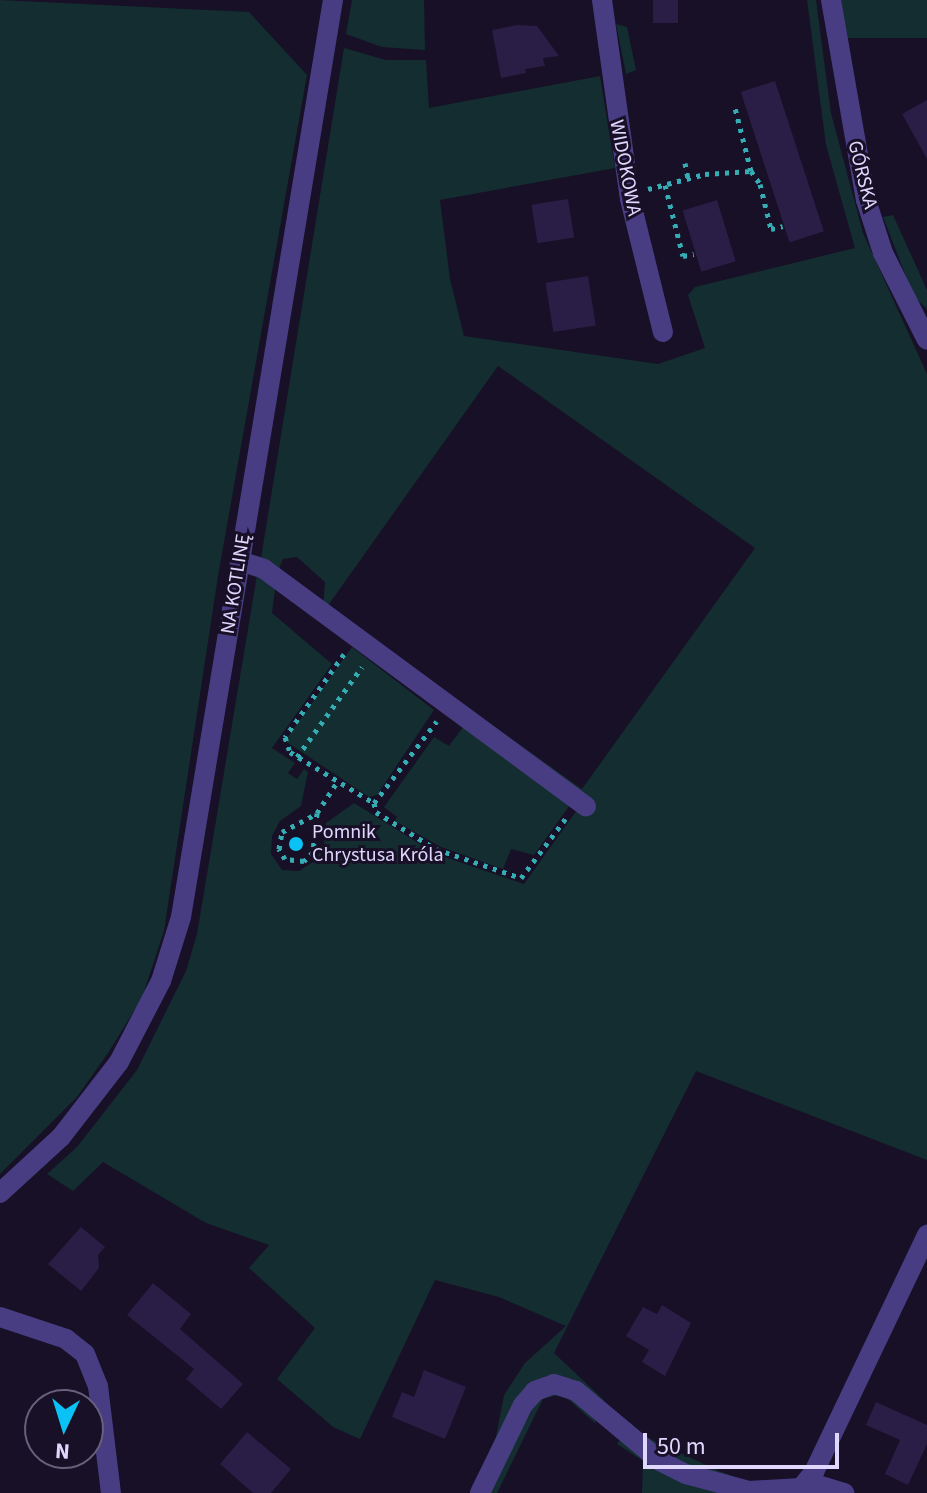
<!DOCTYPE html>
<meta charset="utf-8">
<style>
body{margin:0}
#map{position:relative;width:927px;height:1493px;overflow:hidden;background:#171026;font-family:"Source Sans 3",sans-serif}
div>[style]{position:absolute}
.green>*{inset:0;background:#132d30;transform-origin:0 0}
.building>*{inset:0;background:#2a1d46;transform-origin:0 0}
.path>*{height:5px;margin-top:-2.5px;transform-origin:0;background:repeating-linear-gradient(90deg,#34adb4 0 4px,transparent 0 10px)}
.minor>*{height:20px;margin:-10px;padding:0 10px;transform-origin:10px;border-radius:10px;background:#483d83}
.dots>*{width:22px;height:22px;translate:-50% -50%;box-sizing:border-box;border:4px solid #171026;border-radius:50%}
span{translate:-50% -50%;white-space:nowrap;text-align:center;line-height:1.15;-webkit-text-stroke:6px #171026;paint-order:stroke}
.street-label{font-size:20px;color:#e0d7fe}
.poi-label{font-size:20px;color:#e0d7fe}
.left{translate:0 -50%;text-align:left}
.north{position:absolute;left:24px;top:1389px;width:80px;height:80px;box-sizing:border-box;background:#171026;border:2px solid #67607c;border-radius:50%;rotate:184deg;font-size:22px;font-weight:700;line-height:32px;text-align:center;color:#e0d7fe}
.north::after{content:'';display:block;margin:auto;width:28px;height:36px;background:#0ac2f6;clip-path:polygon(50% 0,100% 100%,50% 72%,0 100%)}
.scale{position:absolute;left:643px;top:1433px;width:196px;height:36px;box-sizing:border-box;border:4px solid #e0d7fe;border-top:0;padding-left:10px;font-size:24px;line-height:28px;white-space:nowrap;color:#e0d7fe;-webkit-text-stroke:6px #171026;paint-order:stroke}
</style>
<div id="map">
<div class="green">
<div style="clip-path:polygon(0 0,249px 12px,307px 75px,218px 576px,164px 931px,142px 998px,108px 1053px,77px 1097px,0 1174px)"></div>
<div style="clip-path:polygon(352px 0,424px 0,425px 50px,382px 47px,346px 34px)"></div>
<div style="clip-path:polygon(evenodd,807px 0,816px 0,831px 113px,863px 233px,927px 374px,927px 1160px,696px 1071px,554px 1353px,606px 1402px,572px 1379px,546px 1376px,525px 1389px,493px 1452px,504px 1395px,525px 1363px,566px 1326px,499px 1297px,435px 1280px,360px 1439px,333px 1427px,277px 1379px,315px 1328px,249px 1268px,269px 1245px,206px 1223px,103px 1162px,73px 1191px,47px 1174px,77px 1147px,137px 1070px,186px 971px,197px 934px,257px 575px,275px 589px,272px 613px,332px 664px,272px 748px,295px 763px,288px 773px,297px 779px,304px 769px,308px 772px,301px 806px,280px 821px,272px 836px,271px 854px,282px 870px,299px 871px,313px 862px,324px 846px,326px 823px,354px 803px,436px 854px,524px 884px,577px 810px,585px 813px,594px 807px,323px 607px,325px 582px,297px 557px,283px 559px,279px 569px,261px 558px,344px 48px,386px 60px,426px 60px,429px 108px,600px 76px,615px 168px,440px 200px,450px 279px,464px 336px,658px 364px,705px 348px,688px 295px,695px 287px,855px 248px,826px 145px,807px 0,498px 366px,755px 548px,582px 789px,327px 607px,498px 366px)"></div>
<div style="left:840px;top:0;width:87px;height:38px"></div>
<div style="clip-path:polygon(616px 24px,627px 27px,636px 70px,626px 74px)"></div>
<div style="clip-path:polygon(893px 215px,927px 290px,927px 309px,914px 297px,883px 217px)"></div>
<div style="clip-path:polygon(352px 647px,434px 710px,377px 795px,369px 797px,285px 741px)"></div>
<div style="clip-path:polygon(463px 727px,570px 805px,534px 855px,511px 849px,503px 869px,441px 847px,395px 821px,397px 817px,384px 807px,434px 737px,449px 746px)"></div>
<div style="clip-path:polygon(565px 1392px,594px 1415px,596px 1424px,562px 1394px,543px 1399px,497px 1493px,488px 1493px,541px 1393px)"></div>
<div style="clip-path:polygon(642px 1435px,719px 1471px,751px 1483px,705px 1473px,659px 1451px)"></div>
<div style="clip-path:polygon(621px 1438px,739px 1493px,642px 1493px,643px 1461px,617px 1444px)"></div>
</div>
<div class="building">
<div style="left:653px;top:0;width:25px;height:23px"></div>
<div style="clip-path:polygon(517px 25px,537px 26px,559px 56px,543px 58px,545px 66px,525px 69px,526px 73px,501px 78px,492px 30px)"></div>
<div style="left:775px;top:81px;width:158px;height:36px;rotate:72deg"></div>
<div style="clip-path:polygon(927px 100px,927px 159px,902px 114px)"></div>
<div style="left:568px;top:199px;width:39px;height:37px;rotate:81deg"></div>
<div style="left:717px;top:200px;width:64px;height:36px;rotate:73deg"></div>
<div style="left:588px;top:276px;width:50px;height:43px;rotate:81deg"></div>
<div style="clip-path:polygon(81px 1227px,105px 1247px,98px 1255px,99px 1268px,81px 1291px,48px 1264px)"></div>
<div style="clip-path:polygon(153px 1283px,191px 1314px,180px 1329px,243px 1384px,221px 1409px,186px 1379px,194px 1369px,127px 1315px)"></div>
<div style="clip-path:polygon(662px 1305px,691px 1323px,665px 1376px,642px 1362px,649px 1350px,626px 1336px,643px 1307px,657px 1314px)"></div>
<div style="clip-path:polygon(424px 1370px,466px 1387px,445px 1439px,392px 1417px,402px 1392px,414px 1397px)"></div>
<div style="clip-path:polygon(876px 1402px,927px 1425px,927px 1444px,908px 1485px,885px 1474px,900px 1440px,866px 1425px)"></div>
<div style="clip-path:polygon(247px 1432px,291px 1469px,271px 1493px,253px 1493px,220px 1464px)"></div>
</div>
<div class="path">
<div style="left:685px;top:163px;width:15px;rotate:79deg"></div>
<div style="left:751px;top:171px;width:16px;rotate:55deg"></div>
<div style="left:760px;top:184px;width:46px;rotate:76.3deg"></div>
<div style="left:771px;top:229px;width:12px;rotate:-14deg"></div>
<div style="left:665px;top:185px;width:73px;rotate:75.8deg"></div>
<div style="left:683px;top:256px;width:11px;rotate:-10deg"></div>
<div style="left:648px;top:189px;width:59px;rotate:-14.7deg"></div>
<div style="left:705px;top:174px;width:46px;rotate:-3.7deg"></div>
<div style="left:751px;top:171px;width:69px;rotate:-104.2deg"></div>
<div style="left:344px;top:654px;width:102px;rotate:125.4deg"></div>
<div style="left:285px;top:737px;width:16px;rotate:72deg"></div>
<div style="left:290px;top:752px;width:98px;rotate:31.3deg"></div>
<div style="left:374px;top:803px;width:103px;rotate:-52.5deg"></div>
<div style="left:297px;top:757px;width:111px;rotate:-54.2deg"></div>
<div style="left:374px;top:803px;width:9px;rotate:77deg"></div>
<div style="left:376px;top:812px;width:70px;rotate:31.7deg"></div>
<div style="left:436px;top:849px;width:90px;rotate:18.8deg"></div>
<div style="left:521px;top:878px;width:75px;rotate:-53.1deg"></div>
<div style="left:317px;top:813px;width:39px;rotate:96deg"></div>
<div style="left:313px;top:852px;width:13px;rotate:135deg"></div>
<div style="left:304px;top:861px;width:19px;rotate:-174deg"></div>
<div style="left:285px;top:859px;width:12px;rotate:-121deg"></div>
<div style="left:279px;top:849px;width:17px;rotate:-80deg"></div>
<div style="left:282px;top:832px;width:40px;rotate:-28deg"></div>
<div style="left:317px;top:813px;width:37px;rotate:-57deg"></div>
</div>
<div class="minor">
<div style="left:602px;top:0;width:201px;rotate:82deg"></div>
<div style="left:630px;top:199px;width:137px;rotate:76.1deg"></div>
<div style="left:831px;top:0;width:203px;rotate:80.1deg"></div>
<div style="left:866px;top:200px;width:56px;rotate:72.2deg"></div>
<div style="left:883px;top:253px;width:97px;rotate:63.2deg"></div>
<div style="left:240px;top:561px;width:25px;rotate:18deg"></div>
<div style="left:264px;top:569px;width:400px;rotate:36.4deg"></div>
<div style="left:0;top:1193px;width:83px;rotate:-42.6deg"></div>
<div style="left:61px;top:1137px;width:95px;rotate:-52.3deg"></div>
<div style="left:119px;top:1062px;width:91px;rotate:-62.6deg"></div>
<div style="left:161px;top:981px;width:67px;rotate:-72.6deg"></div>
<div style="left:181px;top:917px;width:930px;rotate:-80.59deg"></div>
<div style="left:0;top:1317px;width:70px;rotate:18.4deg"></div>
<div style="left:66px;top:1339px;width:24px;rotate:38deg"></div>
<div style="left:85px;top:1354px;width:35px;rotate:68deg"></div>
<div style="left:98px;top:1386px;width:108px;rotate:83.1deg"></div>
<div style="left:808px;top:1482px;width:38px;rotate:17deg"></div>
<div style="left:480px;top:1493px;width:98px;rotate:-64deg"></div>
<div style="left:523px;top:1405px;width:18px;rotate:-49deg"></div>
<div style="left:535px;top:1391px;width:20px;rotate:-20deg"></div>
<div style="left:554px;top:1384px;width:23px;rotate:18deg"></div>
<div style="left:576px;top:1391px;width:109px;rotate:39.8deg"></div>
<div style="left:660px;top:1461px;width:29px;rotate:27deg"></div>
<div style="left:686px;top:1474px;width:65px;rotate:15.1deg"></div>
<div style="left:749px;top:1491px;width:52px;rotate:-3.3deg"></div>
<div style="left:801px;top:1488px;width:21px;rotate:-51deg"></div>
<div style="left:814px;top:1472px;width:263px;rotate:-64.5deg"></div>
</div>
<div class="dots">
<div style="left:296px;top:844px;background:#0ac2f6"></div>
</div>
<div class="street-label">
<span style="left:625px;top:168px;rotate:79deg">WIDOKOWA</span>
<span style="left:862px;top:175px;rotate:76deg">GÓRSKA</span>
<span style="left:236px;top:584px;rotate:-81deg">NA KOTLINĘ</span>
</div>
<div class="poi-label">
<span class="left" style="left:312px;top:844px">Pomnik<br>Chrystusa Króla</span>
</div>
<div class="north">N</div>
<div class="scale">50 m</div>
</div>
